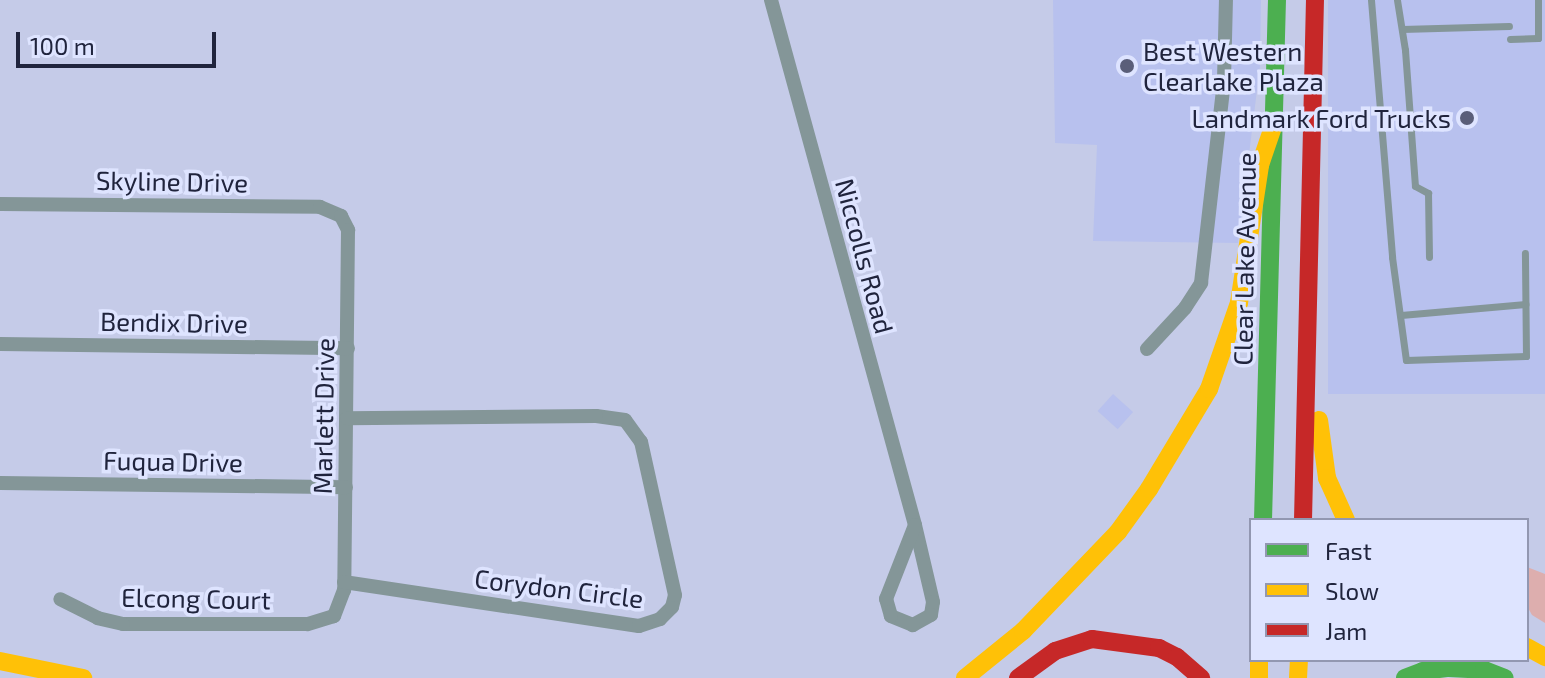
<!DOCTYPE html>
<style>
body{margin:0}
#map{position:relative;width:1545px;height:678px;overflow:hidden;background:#c5cbe8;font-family:"Exo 2",sans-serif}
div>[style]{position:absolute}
.built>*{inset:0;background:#b8c1ee;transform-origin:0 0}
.green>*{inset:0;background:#ddaeae}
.lane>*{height:7px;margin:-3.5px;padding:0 3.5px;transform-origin:3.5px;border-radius:3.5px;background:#849698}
.street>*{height:14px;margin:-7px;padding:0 7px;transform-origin:7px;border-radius:7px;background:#849698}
.fast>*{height:18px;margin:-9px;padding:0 9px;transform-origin:9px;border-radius:9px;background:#4caf50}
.slow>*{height:18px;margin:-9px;padding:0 9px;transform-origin:9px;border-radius:9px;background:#ffc107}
.jam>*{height:18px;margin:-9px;padding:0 9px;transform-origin:9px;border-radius:9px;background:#c62828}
.dots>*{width:22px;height:22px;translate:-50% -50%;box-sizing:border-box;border:4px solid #dee4ff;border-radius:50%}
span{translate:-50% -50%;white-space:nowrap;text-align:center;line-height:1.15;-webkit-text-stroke:7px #dee4ff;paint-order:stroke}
.poi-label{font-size:26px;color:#20243d}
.left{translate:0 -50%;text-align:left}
.right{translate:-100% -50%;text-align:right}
.street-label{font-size:26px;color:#20243d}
.legend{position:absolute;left:1249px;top:518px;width:280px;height:144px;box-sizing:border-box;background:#dee4ff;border:2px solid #9297b1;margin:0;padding:10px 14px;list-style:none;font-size:24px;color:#20243d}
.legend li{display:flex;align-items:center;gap:16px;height:40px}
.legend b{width:40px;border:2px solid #9297b1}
.scale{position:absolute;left:16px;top:32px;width:200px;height:36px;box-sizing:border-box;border:4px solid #20243d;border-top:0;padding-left:10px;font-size:24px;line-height:28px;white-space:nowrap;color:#20243d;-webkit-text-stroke:6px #dee4ff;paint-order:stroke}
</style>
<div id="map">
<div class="built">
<div style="clip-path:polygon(1053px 0,1261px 0,1260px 66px,1238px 243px,1093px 241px,1097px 145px,1055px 143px)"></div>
<div style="left:1328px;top:0;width:217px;height:394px"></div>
<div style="left:1113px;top:394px;width:27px;height:23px;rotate:42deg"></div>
</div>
<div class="green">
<div style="clip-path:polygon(1527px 567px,1545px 574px,1545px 623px,1532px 615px,1527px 606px)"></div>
</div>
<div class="lane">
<div style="left:1371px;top:0;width:258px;rotate:85.3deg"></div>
<div style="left:1392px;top:257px;width:104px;rotate:82.3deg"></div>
<div style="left:1406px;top:360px;width:120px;rotate:-1.9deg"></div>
<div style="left:1526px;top:356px;width:103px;rotate:-90.6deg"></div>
<div style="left:1397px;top:0;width:51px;rotate:80.9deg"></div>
<div style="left:1405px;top:50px;width:136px;rotate:85.8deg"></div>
<div style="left:1415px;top:186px;width:15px;rotate:28deg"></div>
<div style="left:1428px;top:193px;width:64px;rotate:89.1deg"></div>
<div style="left:1402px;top:29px;width:107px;rotate:-1.6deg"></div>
<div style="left:1510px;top:39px;width:28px;rotate:-2deg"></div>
<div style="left:1538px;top:38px;width:38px;rotate:-90deg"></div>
<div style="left:1401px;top:315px;width:125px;rotate:-5deg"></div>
</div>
<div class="street">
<div style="left:771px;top:0;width:544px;rotate:74.66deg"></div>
<div style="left:915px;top:525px;width:79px;rotate:76.8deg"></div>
<div style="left:933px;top:602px;width:13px;rotate:99deg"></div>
<div style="left:931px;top:615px;width:21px;rotate:151deg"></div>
<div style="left:913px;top:625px;width:24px;rotate:-158deg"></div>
<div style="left:891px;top:616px;width:18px;rotate:-106deg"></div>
<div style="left:886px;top:599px;width:79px;rotate:-68.6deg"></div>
<div style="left:0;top:204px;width:320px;rotate:0.5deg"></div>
<div style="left:320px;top:207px;width:23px;rotate:23deg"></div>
<div style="left:341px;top:216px;width:16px;rotate:63deg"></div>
<div style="left:348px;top:230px;width:360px;rotate:90.6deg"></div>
<div style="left:344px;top:590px;width:28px;rotate:111deg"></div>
<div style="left:334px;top:616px;width:28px;rotate:163deg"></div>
<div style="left:307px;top:624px;width:184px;rotate:180deg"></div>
<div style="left:123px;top:624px;width:26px;rotate:-167deg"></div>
<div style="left:98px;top:618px;width:42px;rotate:-153.4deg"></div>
<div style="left:0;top:344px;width:348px;rotate:0.7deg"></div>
<div style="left:1147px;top:349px;width:56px;rotate:-47.2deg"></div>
<div style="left:1185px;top:308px;width:30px;rotate:-57deg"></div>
<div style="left:1201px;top:283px;width:204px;rotate:-83.5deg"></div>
<div style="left:1224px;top:80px;width:80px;rotate:-88.6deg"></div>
<div style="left:0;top:483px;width:346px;rotate:0.7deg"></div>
<div style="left:344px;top:582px;width:298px;rotate:8.5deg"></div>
<div style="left:639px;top:626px;width:22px;rotate:-18deg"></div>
<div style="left:660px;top:619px;width:17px;rotate:-45deg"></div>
<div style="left:672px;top:607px;width:12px;rotate:-76deg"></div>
<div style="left:675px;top:595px;width:157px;rotate:-102.5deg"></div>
<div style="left:641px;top:442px;width:27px;rotate:-126deg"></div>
<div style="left:625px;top:420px;width:29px;rotate:-172deg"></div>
<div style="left:596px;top:416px;width:249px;rotate:179.5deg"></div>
</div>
<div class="fast">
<div style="left:1263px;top:520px;width:520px;rotate:-88.46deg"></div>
<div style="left:1405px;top:678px;width:19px;rotate:-21deg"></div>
<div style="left:1423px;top:671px;width:26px;rotate:-7deg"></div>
<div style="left:1449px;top:668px;width:35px;rotate:3deg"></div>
<div style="left:1484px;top:670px;width:22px;rotate:21deg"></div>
</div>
<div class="slow">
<div style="left:1319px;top:420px;width:59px;rotate:82.1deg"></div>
<div style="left:1327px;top:478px;width:46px;rotate:65.7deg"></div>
<div style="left:1527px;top:647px;width:21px;rotate:29deg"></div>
<div style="left:1259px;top:660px;width:18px;rotate:90deg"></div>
<div style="left:0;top:661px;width:85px;rotate:11.6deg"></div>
<div style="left:965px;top:678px;width:75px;rotate:-39deg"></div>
<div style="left:1023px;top:631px;width:137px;rotate:-46.2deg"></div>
<div style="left:1118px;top:532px;width:53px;rotate:-54.2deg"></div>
<div style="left:1149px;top:489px;width:117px;rotate:-59deg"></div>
<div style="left:1209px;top:389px;width:91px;rotate:-70.8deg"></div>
<div style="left:1239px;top:303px;width:140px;rotate:-81.3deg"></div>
<div style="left:1260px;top:165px;width:40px;rotate:-71.1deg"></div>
<div style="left:1298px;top:678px;width:18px;rotate:-87deg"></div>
</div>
<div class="jam">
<div style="left:1303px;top:520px;width:520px;rotate:-88.68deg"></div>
<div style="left:1018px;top:678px;width:46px;rotate:-36.1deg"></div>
<div style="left:1055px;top:651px;width:39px;rotate:-18deg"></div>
<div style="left:1092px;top:639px;width:68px;rotate:7.7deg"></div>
<div style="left:1159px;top:648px;width:20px;rotate:27deg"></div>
<div style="left:1177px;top:657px;width:32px;rotate:41deg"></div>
</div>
<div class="dots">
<div style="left:1127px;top:66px;background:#5a5e79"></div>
<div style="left:1467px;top:118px;background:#5a5e79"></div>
</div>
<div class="poi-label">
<span class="left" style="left:1143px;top:66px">Best Western<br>Clearlake Plaza</span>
<span class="right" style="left:1451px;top:118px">Landmark Ford Trucks</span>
</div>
<div class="street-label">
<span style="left:172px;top:181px;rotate:1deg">Skyline Drive</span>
<span style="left:865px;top:256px;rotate:75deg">Niccolls Road</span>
<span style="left:1244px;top:259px;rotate:-89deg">Clear Lake Avenue</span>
<span style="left:174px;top:322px;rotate:1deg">Bendix Drive</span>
<span style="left:323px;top:416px;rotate:-89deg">Marlett Drive</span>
<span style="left:173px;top:461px;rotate:1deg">Fuqua Drive</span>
<span style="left:559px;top:588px;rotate:7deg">Corydon Circle</span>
<span style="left:196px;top:598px;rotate:1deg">Elcong Court</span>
</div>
<ul class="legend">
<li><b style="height:10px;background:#4caf50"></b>Fast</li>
<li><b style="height:10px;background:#ffc107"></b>Slow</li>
<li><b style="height:10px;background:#c62828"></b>Jam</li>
</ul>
<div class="scale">100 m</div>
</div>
